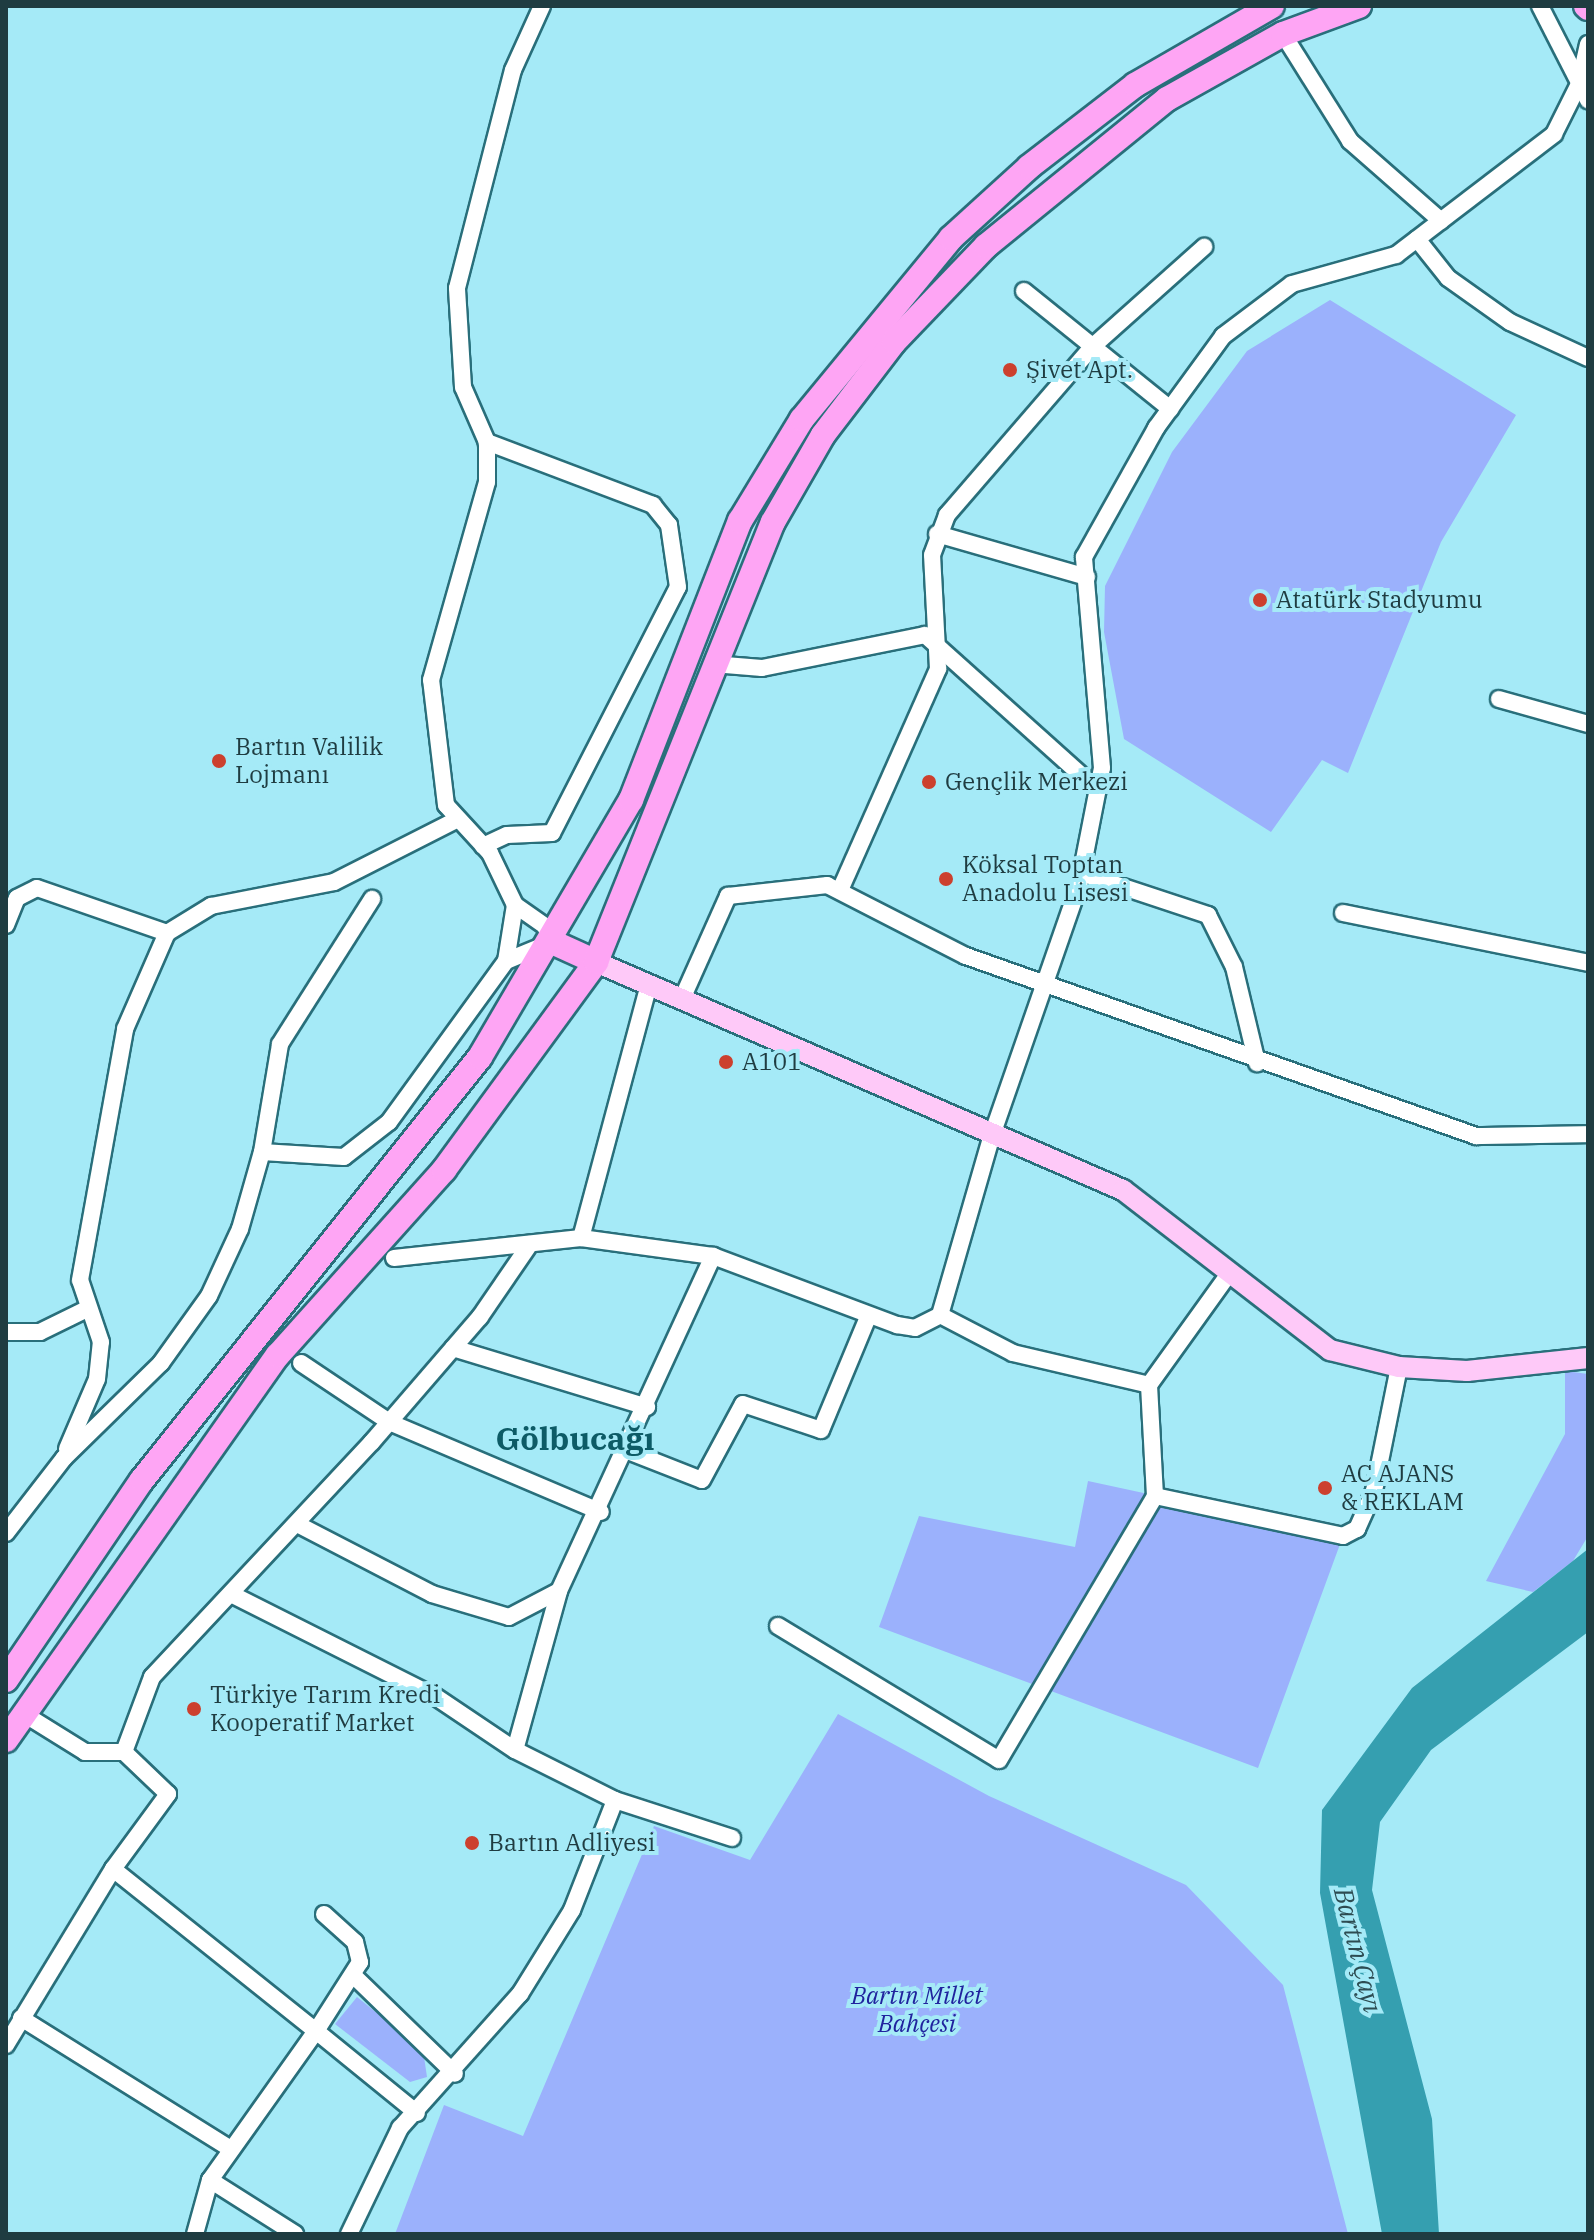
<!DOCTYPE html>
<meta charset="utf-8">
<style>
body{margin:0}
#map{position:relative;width:1594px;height:2240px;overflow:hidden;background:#a5eaf7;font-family:"IBM Plex Serif",serif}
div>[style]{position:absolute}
.green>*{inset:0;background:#9bb1fc}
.water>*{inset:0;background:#359fb0}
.roads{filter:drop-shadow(2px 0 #296f7b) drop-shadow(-2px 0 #296f7b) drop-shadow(0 2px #296f7b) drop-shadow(0 -2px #296f7b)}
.minor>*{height:16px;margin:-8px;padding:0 8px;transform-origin:8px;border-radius:8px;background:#fff}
.major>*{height:20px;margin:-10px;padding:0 10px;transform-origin:10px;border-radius:10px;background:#fec9f8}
.highway>*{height:24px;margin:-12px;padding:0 12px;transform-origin:12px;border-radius:12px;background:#fea5f4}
.dots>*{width:22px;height:22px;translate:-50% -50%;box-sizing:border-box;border:4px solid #a5eaf7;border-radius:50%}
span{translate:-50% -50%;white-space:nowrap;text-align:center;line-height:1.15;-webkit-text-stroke:8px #a5eaf7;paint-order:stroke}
.poi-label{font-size:24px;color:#1f3c41}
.left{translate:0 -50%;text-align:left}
.park-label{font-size:24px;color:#20239e;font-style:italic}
.water-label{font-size:26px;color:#2d4c52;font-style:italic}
.district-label{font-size:32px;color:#0d5b66;font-weight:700}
.frame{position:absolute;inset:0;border:8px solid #1f3c41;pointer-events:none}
</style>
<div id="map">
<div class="green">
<div style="clip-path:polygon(1330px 300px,1516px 415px,1441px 542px,1348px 773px,1322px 760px,1271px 832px,1124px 739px,1104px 632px,1105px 586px,1172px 452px,1247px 351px)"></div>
<div style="clip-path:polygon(1565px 1371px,1588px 1374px,1588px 1536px,1573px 1561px,1533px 1592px,1486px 1581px,1565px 1434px)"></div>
<div style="clip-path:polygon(1088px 1481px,1343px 1536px,1258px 1768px,879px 1627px,919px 1516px,1075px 1547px)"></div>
<div style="clip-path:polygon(838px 1714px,989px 1796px,1186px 1885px,1283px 1985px,1348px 2234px,395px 2234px,444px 2105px,523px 2136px,654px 1826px,750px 1860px)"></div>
<div style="clip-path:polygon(357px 1997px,423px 2050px,427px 2077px,410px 2082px,335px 2024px)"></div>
</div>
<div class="water">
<div style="clip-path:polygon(1588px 1549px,1588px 1632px,1431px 1750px,1380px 1822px,1372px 1890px,1432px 2119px,1439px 2234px,1382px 2234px,1320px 1893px,1322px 1810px,1412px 1688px)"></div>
</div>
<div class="roads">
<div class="minor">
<div style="left:1540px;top:6px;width:106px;rotate:62.9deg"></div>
<div style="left:1283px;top:34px;width:126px;rotate:57.9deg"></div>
<div style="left:1350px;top:141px;width:121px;rotate:41.3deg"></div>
<div style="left:1417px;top:239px;width:50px;rotate:51.5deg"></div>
<div style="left:1448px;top:278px;width:76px;rotate:35.4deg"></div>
<div style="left:1510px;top:322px;width:86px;rotate:24.8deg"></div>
<div style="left:1024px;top:291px;width:188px;rotate:38.9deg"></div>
<div style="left:937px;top:534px;width:156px;rotate:16deg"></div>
<div style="left:713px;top:664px;width:49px;rotate:4.7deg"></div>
<div style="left:762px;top:668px;width:166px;rotate:-11.4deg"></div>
<div style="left:925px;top:635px;width:232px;rotate:41.9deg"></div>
<div style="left:1499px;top:699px;width:92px;rotate:15.7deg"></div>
<div style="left:483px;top:846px;width:26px;rotate:-25deg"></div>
<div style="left:507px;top:835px;width:45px;rotate:-2.5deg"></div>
<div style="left:552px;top:833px;width:276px;rotate:-62.9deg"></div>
<div style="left:678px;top:587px;width:63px;rotate:-98.3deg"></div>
<div style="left:669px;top:525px;width:26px;rotate:-129deg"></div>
<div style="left:653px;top:505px;width:178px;rotate:-159.2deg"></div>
<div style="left:1081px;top:873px;width:134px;rotate:18.3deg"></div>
<div style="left:1208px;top:915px;width:58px;rotate:63.4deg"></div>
<div style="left:1234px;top:967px;width:99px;rotate:76.5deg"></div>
<div style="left:841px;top:888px;width:240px;rotate:-66.1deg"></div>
<div style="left:938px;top:669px;width:114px;rotate:-93deg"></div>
<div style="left:932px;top:555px;width:43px;rotate:-69.4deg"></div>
<div style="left:947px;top:515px;width:221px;rotate:-49.2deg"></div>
<div style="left:1091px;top:348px;width:152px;rotate:-41.8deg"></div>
<div style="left:1343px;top:913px;width:250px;rotate:11.5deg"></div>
<div style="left:6px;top:925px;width:29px;rotate:-68deg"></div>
<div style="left:17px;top:898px;width:22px;rotate:-27deg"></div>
<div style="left:37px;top:888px;width:138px;rotate:19.1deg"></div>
<div style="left:506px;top:961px;width:57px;rotate:-80.9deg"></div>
<div style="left:515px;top:905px;width:58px;rotate:-115.7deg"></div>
<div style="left:490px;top:853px;width:65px;rotate:-132.5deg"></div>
<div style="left:446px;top:805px;width:126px;rotate:-96.8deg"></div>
<div style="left:431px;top:680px;width:206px;rotate:-74.2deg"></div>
<div style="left:487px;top:482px;width:40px;rotate:-90deg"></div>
<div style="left:487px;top:442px;width:60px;rotate:-113.6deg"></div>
<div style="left:463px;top:387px;width:99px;rotate:-93.5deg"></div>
<div style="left:457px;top:288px;width:225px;rotate:-75.6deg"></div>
<div style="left:513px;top:70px;width:70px;rotate:-65.6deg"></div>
<div style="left:682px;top:999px;width:113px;rotate:-65.9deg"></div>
<div style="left:728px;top:896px;width:100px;rotate:-6.3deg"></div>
<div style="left:827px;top:885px;width:156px;rotate:27.1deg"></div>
<div style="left:966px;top:956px;width:541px;rotate:19.44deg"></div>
<div style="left:1476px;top:1136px;width:112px;rotate:-1deg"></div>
<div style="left:262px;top:1152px;width:109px;rotate:-80.5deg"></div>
<div style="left:280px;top:1044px;width:172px;rotate:-57.6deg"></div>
<div style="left:581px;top:1238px;width:262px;rotate:-75deg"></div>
<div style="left:394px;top:1258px;width:188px;rotate:-6.1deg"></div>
<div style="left:581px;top:1238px;width:133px;rotate:7.8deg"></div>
<div style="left:713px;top:1256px;width:197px;rotate:20.6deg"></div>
<div style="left:897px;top:1325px;width:18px;rotate:9deg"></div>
<div style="left:915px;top:1328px;width:28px;rotate:-27deg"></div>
<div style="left:940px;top:1315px;width:187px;rotate:-73.9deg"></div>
<div style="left:992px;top:1135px;width:265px;rotate:-70.8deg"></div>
<div style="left:1079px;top:885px;width:119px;rotate:-78.9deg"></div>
<div style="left:1102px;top:768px;width:212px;rotate:-94.9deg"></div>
<div style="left:1084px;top:557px;width:148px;rotate:-60.8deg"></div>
<div style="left:1156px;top:428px;width:114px;rotate:-53.9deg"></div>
<div style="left:1223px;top:336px;width:86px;rotate:-37deg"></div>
<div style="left:1292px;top:284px;width:108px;rotate:-15.6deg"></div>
<div style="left:1396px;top:255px;width:199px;rotate:-37.4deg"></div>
<div style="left:1554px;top:134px;width:56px;rotate:-63.4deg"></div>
<div style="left:1579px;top:84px;width:41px;rotate:-77.3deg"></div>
<div style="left:940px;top:1315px;width:82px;rotate:27.5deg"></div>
<div style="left:1013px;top:1353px;width:140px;rotate:13.2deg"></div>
<div style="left:6px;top:1332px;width:34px"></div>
<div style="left:40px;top:1332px;width:50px;rotate:-26.1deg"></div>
<div style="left:453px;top:1348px;width:203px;rotate:16.9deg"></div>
<div style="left:301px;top:1363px;width:106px;rotate:33.8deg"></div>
<div style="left:389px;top:1422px;width:230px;rotate:23deg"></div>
<div style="left:67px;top:1449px;width:76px;rotate:-66.8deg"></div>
<div style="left:97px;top:1379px;width:37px;rotate:-84deg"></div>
<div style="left:101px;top:1342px;width:65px;rotate:-108.7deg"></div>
<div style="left:80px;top:1280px;width:255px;rotate:-79.8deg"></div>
<div style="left:125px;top:1029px;width:105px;rotate:-66.4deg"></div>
<div style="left:167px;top:933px;width:52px;rotate:-31.5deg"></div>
<div style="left:211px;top:906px;width:125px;rotate:-11deg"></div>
<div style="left:334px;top:882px;width:135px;rotate:-26.9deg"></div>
<div style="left:628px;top:1451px;width:79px;rotate:21.4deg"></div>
<div style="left:702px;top:1480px;width:86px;rotate:-61.7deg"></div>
<div style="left:743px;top:1404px;width:82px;rotate:18.4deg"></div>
<div style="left:821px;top:1430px;width:122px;rotate:-67.4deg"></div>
<div style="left:1155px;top:1496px;width:111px;rotate:-93.1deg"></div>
<div style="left:1149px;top:1385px;width:135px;rotate:-54.3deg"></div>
<div style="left:297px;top:1524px;width:152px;rotate:27.4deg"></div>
<div style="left:432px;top:1594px;width:80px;rotate:16.6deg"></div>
<div style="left:509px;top:1617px;width:56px;rotate:-27.5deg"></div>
<div style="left:559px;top:1591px;width:369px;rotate:-65.3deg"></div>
<div style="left:6px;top:1533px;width:95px;rotate:-52.3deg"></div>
<div style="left:64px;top:1458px;width:136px;rotate:-44.4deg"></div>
<div style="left:161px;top:1363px;width:82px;rotate:-54.4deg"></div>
<div style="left:209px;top:1296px;width:74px;rotate:-65.2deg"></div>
<div style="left:240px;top:1229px;width:80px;rotate:-74.1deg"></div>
<div style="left:262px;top:1152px;width:82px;rotate:3.5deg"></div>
<div style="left:344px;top:1157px;width:57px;rotate:-37.9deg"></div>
<div style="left:389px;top:1122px;width:199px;rotate:-54deg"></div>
<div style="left:506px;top:961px;width:50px;rotate:-22.4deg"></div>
<div style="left:552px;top:942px;width:17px;rotate:-114deg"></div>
<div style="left:545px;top:926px;width:37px;rotate:-145deg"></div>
<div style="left:233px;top:1595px;width:227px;rotate:26.7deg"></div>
<div style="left:436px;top:1697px;width:95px;rotate:33.9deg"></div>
<div style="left:515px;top:1750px;width:112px;rotate:26.6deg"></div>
<div style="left:615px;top:1800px;width:123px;rotate:18deg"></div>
<div style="left:778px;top:1626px;width:258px;rotate:31.2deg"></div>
<div style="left:999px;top:1760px;width:307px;rotate:-59.4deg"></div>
<div style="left:1155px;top:1496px;width:192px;rotate:12deg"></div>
<div style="left:1343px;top:1536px;width:16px;rotate:-27deg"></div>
<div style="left:1357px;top:1529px;width:42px;rotate:-65.9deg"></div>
<div style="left:1374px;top:1491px;width:126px;rotate:-78.6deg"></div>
<div style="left:24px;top:1714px;width:72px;rotate:31.9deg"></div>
<div style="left:85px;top:1752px;width:39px"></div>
<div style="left:515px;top:1750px;width:165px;rotate:-74.5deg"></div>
<div style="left:113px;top:1869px;width:260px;rotate:38.6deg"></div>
<div style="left:316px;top:2031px;width:183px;rotate:125.4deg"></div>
<div style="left:210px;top:2180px;width:56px;rotate:105.5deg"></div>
<div style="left:324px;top:1914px;width:42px;rotate:42.1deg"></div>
<div style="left:355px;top:1942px;width:21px;rotate:76deg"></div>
<div style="left:360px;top:1962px;width:82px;rotate:122.5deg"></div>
<div style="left:316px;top:2031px;width:130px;rotate:39.1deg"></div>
<div style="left:355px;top:1977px;width:139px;rotate:44.1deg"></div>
<div style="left:21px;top:2018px;width:245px;rotate:32deg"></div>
<div style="left:6px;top:2045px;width:206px;rotate:-58.7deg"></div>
<div style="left:113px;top:1869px;width:93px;rotate:-53.7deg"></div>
<div style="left:168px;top:1794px;width:61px;rotate:-136.3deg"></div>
<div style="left:124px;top:1752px;width:80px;rotate:-69.5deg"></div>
<div style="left:152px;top:1677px;width:322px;rotate:-46.9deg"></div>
<div style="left:372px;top:1442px;width:165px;rotate:-49.2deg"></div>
<div style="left:480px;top:1317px;width:88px;rotate:-55.6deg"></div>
<div style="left:210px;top:2180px;width:101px;rotate:32.4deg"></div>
<div style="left:349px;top:2234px;width:118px;rotate:-64.3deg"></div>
<div style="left:400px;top:2128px;width:180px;rotate:-48.2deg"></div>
<div style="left:520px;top:1994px;width:99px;rotate:-58.2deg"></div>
<div style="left:572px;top:1910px;width:118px;rotate:-68.6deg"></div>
</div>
<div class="major">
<div style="left:596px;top:962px;width:574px;rotate:23.4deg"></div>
<div style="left:1123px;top:1190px;width:262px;rotate:37.7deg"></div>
<div style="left:1330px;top:1350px;width:71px;rotate:13.8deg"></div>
<div style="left:1399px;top:1367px;width:68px;rotate:3.4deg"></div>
<div style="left:1467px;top:1371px;width:122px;rotate:-6.1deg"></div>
</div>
<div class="highway">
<div style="left:1586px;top:6px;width:3px;rotate:45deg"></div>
<div style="left:552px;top:942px;width:48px;rotate:24.4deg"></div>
<div style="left:6px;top:1680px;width:242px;rotate:-55.8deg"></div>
<div style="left:142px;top:1480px;width:541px;rotate:-51.37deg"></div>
<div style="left:480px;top:1057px;width:298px;rotate:-59.6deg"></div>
<div style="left:631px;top:800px;width:300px;rotate:-68.7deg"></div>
<div style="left:740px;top:521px;width:119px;rotate:-58.7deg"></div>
<div style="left:802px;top:419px;width:234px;rotate:-50.5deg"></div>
<div style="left:951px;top:238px;width:105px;rotate:-42.3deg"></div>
<div style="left:1029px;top:167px;width:134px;rotate:-37.7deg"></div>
<div style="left:1135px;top:85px;width:158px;rotate:-30deg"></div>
<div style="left:6px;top:1740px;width:471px;rotate:-54.8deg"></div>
<div style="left:278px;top:1355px;width:249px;rotate:-48.1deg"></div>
<div style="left:444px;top:1170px;width:258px;rotate:-53.8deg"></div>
<div style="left:596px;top:962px;width:474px;rotate:-68.1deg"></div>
<div style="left:773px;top:522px;width:100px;rotate:-60.1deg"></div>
<div style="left:823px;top:435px;width:117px;rotate:-52.6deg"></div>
<div style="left:894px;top:342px;width:133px;rotate:-46.2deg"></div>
<div style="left:986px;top:246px;width:233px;rotate:-39.1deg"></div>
<div style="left:1167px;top:99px;width:133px;rotate:-29.3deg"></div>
<div style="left:1283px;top:34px;width:81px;rotate:-20.2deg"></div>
</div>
</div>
<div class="dots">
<div style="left:1010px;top:370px;background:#cc402e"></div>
<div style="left:1260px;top:600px;background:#cc402e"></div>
<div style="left:219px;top:761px;background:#cc402e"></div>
<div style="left:929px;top:782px;background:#cc402e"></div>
<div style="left:946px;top:879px;background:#cc402e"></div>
<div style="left:726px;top:1062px;background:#cc402e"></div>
<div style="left:1325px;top:1488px;background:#cc402e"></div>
<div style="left:194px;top:1709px;background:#cc402e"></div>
<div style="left:472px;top:1843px;background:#cc402e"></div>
</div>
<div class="poi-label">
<span class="left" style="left:1026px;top:370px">Şivet Apt.</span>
<span class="left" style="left:1276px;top:600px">Atatürk Stadyumu</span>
<span class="left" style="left:235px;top:761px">Bartın Valilik<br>Lojmanı</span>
<span class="left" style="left:945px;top:782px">Gençlik Merkezi</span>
<span class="left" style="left:962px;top:879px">Köksal Toptan<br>Anadolu Lisesi</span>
<span class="left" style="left:742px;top:1062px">A101</span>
<span class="left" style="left:1341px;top:1488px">AC AJANS<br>&amp; REKLAM</span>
<span class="left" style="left:210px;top:1709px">Türkiye Tarım Kredi<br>Kooperatif Market</span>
<span class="left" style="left:488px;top:1843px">Bartın Adliyesi</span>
</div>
<div class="park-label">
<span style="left:917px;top:2010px">Bartın Millet<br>Bahçesi</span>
</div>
<div class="water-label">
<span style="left:1358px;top:1950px;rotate:76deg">Bartın Çayı</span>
</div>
<div class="district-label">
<span style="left:575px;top:1438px">Gölbucağı</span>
</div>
<div class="frame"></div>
</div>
